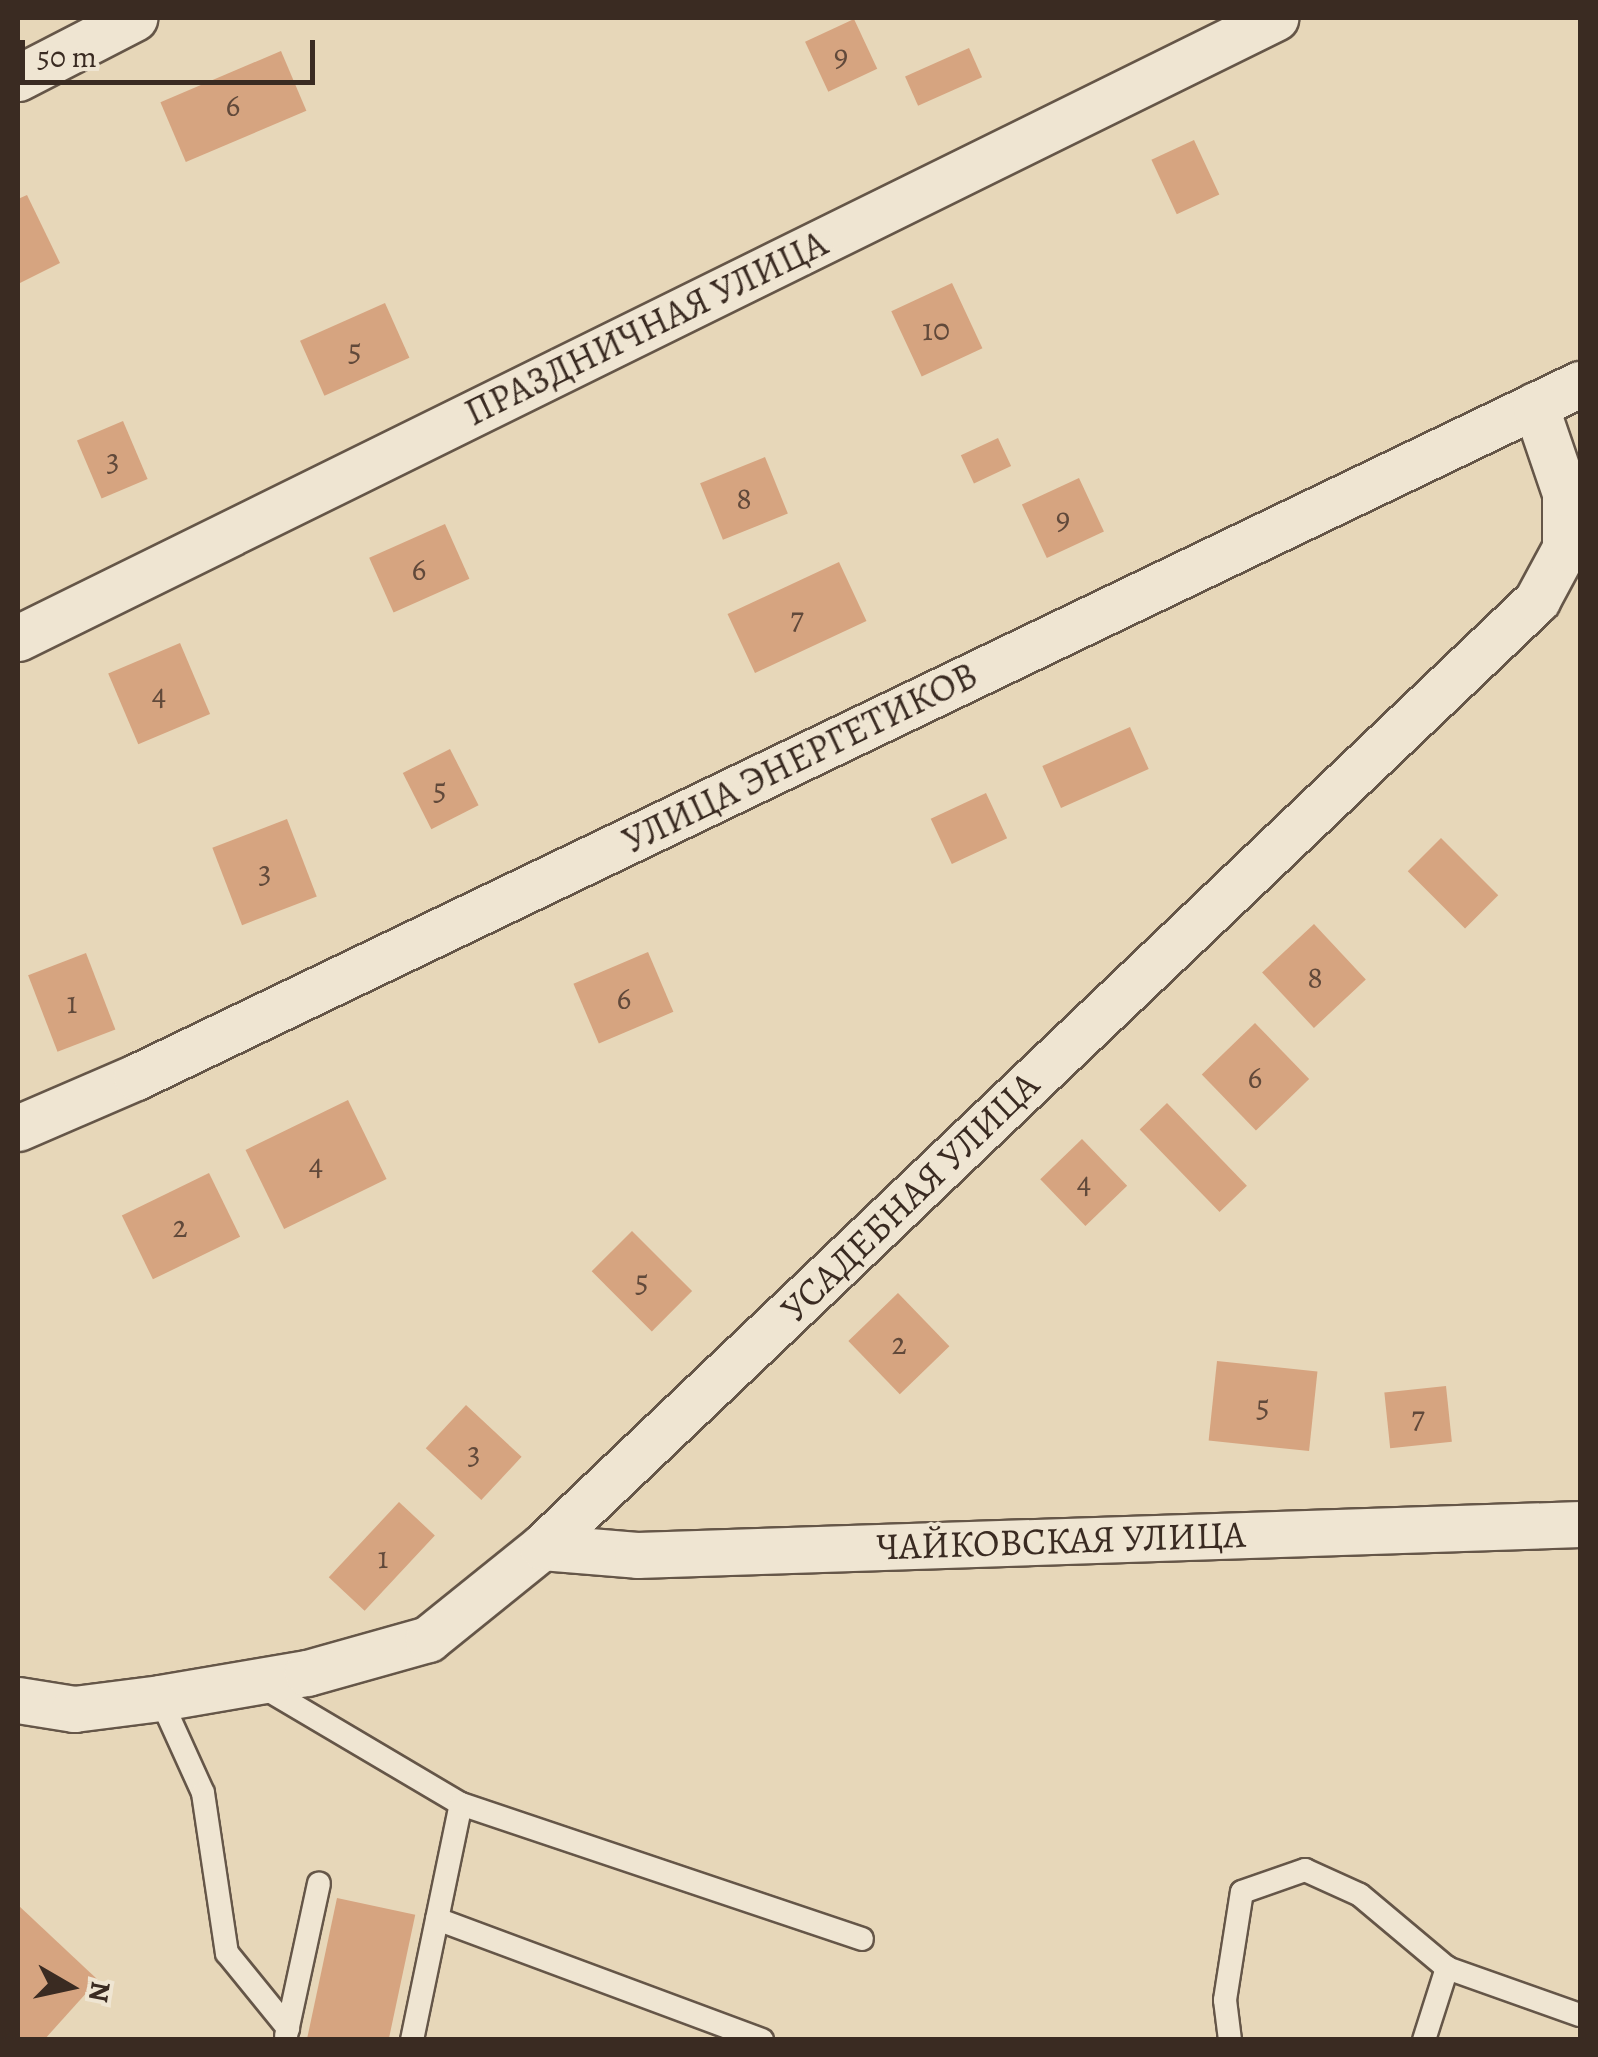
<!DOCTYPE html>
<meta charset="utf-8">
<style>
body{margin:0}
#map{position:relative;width:1598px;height:2057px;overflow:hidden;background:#e7d7b9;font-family:Alegreya,serif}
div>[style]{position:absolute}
.building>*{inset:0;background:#d6a480;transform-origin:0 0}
.roads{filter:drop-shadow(2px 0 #655648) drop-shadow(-2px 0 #655648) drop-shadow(0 2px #655648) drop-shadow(0 -2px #655648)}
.service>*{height:22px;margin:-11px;padding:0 11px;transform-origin:11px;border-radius:11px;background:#efe5d2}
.minor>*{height:45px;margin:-22.5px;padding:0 22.5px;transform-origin:22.5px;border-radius:22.5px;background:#efe5d2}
span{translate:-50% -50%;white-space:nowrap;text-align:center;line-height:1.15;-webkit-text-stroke:8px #efe5d2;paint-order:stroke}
.number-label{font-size:32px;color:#61493a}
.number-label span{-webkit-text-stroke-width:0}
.street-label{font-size:38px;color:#3a2b22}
.frame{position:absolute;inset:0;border:20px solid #3a2b22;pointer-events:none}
.north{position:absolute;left:20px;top:1937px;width:100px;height:100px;-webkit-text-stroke:8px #efe5d2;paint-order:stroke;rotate:99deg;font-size:28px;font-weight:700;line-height:40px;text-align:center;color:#3a2b22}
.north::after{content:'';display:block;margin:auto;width:35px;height:45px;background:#3a2b22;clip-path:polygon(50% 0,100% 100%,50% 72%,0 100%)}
.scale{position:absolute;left:20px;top:40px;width:295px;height:45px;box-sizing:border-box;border:5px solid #3a2b22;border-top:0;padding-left:12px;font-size:30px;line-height:35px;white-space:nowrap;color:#3a2b22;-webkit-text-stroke:8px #efe5d2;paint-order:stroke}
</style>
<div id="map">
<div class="building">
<div style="left:854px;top:19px;width:55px;height:54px;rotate:65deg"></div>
<div style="left:969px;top:48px;width:32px;height:70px;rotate:66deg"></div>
<div style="left:281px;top:51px;width:65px;height:131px;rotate:67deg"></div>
<div style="left:1194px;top:140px;width:60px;height:47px;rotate:65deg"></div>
<div style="clip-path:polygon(27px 195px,60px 263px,18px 284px,18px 199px)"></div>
<div style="left:952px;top:283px;width:72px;height:67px;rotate:65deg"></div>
<div style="left:385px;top:303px;width:60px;height:93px;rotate:66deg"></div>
<div style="left:123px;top:421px;width:63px;height:50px;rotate:67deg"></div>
<div style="left:998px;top:438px;width:31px;height:41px;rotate:65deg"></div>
<div style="left:765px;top:457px;width:61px;height:70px;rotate:68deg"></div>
<div style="left:1079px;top:478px;width:59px;height:63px;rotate:65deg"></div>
<div style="left:445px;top:524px;width:60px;height:83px;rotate:66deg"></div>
<div style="left:839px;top:562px;width:65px;height:123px;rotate:65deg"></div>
<div style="left:180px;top:643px;width:77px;height:78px;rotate:67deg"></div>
<div style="left:1130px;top:727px;width:46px;height:96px;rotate:66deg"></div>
<div style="left:450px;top:749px;width:63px;height:53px;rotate:63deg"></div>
<div style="left:986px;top:793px;width:50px;height:61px;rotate:65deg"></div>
<div style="left:287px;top:819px;width:83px;height:80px;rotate:69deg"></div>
<div style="left:1441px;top:838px;width:81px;height:47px;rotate:45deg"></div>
<div style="left:1314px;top:924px;width:76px;height:71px;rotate:47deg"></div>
<div style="left:648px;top:952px;width:65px;height:81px;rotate:67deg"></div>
<div style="left:86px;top:953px;width:82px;height:62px;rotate:69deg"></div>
<div style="left:1255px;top:1023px;width:78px;height:74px;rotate:46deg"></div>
<div style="left:348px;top:1100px;width:88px;height:114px;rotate:64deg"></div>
<div style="left:1167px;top:1103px;width:115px;height:38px;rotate:46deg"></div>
<div style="left:1082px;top:1139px;width:65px;height:58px;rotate:46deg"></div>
<div style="left:209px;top:1173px;width:71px;height:97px;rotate:64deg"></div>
<div style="left:632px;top:1231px;width:85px;height:57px;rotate:45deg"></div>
<div style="left:898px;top:1293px;width:74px;height:69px;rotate:46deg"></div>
<div style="left:1217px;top:1361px;width:101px;height:80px;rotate:6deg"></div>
<div style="left:1446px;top:1386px;width:56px;height:62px;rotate:84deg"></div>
<div style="left:466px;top:1405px;width:76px;height:59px;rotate:43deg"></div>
<div style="left:399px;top:1502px;width:49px;height:103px;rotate:43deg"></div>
<div style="left:337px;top:1898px;width:80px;height:145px;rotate:12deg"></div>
<div style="clip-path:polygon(18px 1905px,98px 1980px,44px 2040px,18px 2040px)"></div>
</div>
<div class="roads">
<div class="service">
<div style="left:258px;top:1684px;width:236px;rotate:30.6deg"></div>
<div style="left:461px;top:1804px;width:423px;rotate:18.6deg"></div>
<div style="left:160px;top:1698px;width:104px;rotate:65.6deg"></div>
<div style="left:203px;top:1793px;width:162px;rotate:81.5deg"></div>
<div style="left:227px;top:1953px;width:97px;rotate:50.9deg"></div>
<div style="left:437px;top:1919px;width:347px;rotate:20.4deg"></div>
<div style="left:286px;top:2036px;width:156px;rotate:-77.8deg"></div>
<div style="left:412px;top:2040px;width:241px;rotate:-78.3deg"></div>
<div style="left:1230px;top:2040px;width:40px;rotate:-97.1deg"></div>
<div style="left:1225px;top:2000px;width:109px;rotate:-81.1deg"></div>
<div style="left:1242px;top:1892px;width:67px;rotate:-19.2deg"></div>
<div style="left:1305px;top:1870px;width:60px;rotate:24.4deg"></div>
<div style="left:1360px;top:1895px;width:114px;rotate:40deg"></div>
<div style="left:1447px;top:1968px;width:141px;rotate:19.5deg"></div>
<div style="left:1424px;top:2040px;width:76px;rotate:-72.3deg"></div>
</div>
<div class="minor">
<div style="left:18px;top:78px;width:131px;rotate:-27.3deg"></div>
<div style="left:18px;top:638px;width:1402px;rotate:-26.25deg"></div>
<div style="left:18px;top:1128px;width:129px;rotate:-23.4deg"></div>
<div style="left:136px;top:1077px;width:1602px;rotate:-25.64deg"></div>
<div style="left:542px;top:1547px;width:95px;rotate:4.8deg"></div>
<div style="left:637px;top:1555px;width:944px;rotate:-1.88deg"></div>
<div style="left:18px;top:1700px;width:57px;rotate:9.1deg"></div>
<div style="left:74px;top:1709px;width:87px;rotate:-7.3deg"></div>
<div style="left:160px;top:1698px;width:149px;rotate:-9.7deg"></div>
<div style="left:307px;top:1673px;width:126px;rotate:-15.7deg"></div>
<div style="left:428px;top:1639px;width:146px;rotate:-38.9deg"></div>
<div style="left:542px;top:1547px;width:1374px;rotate:-43.58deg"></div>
<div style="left:1537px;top:600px;width:59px;rotate:-61.7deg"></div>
<div style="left:1565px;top:548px;width:55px;rotate:-90deg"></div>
<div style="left:1565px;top:493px;width:93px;rotate:-108.8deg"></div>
</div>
</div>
<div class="number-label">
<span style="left:841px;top:55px">9</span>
<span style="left:233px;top:105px">6</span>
<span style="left:936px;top:329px">10</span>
<span style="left:355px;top:350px">5</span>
<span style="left:113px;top:460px">3</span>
<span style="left:744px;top:498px">8</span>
<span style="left:1063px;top:518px">9</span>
<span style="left:419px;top:569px">6</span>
<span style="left:797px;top:618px">7</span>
<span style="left:159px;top:694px">4</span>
<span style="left:440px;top:789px">5</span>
<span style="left:265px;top:872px">3</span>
<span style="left:1315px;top:977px">8</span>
<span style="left:624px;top:998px">6</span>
<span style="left:72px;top:1002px">1</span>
<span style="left:1255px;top:1077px">6</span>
<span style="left:316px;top:1164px">4</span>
<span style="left:1084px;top:1182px">4</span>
<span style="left:180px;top:1226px">2</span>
<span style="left:642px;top:1281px">5</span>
<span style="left:899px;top:1343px">2</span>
<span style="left:1263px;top:1406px">5</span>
<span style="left:1418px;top:1417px">7</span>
<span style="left:474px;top:1453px">3</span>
<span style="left:383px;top:1557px">1</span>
</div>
<div class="street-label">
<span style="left:646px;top:328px;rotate:-26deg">ПРАЗДНИЧНАЯ УЛИЦА</span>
<span style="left:800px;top:758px;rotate:-26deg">УЛИЦА ЭНЕРГЕТИКОВ</span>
<span style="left:910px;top:1197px;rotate:-44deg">УСАДЕБНАЯ УЛИЦА</span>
<span style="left:1061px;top:1541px;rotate:-2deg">ЧАЙКОВСКАЯ УЛИЦА</span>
</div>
<div class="frame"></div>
<div class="north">N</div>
<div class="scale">50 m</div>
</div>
